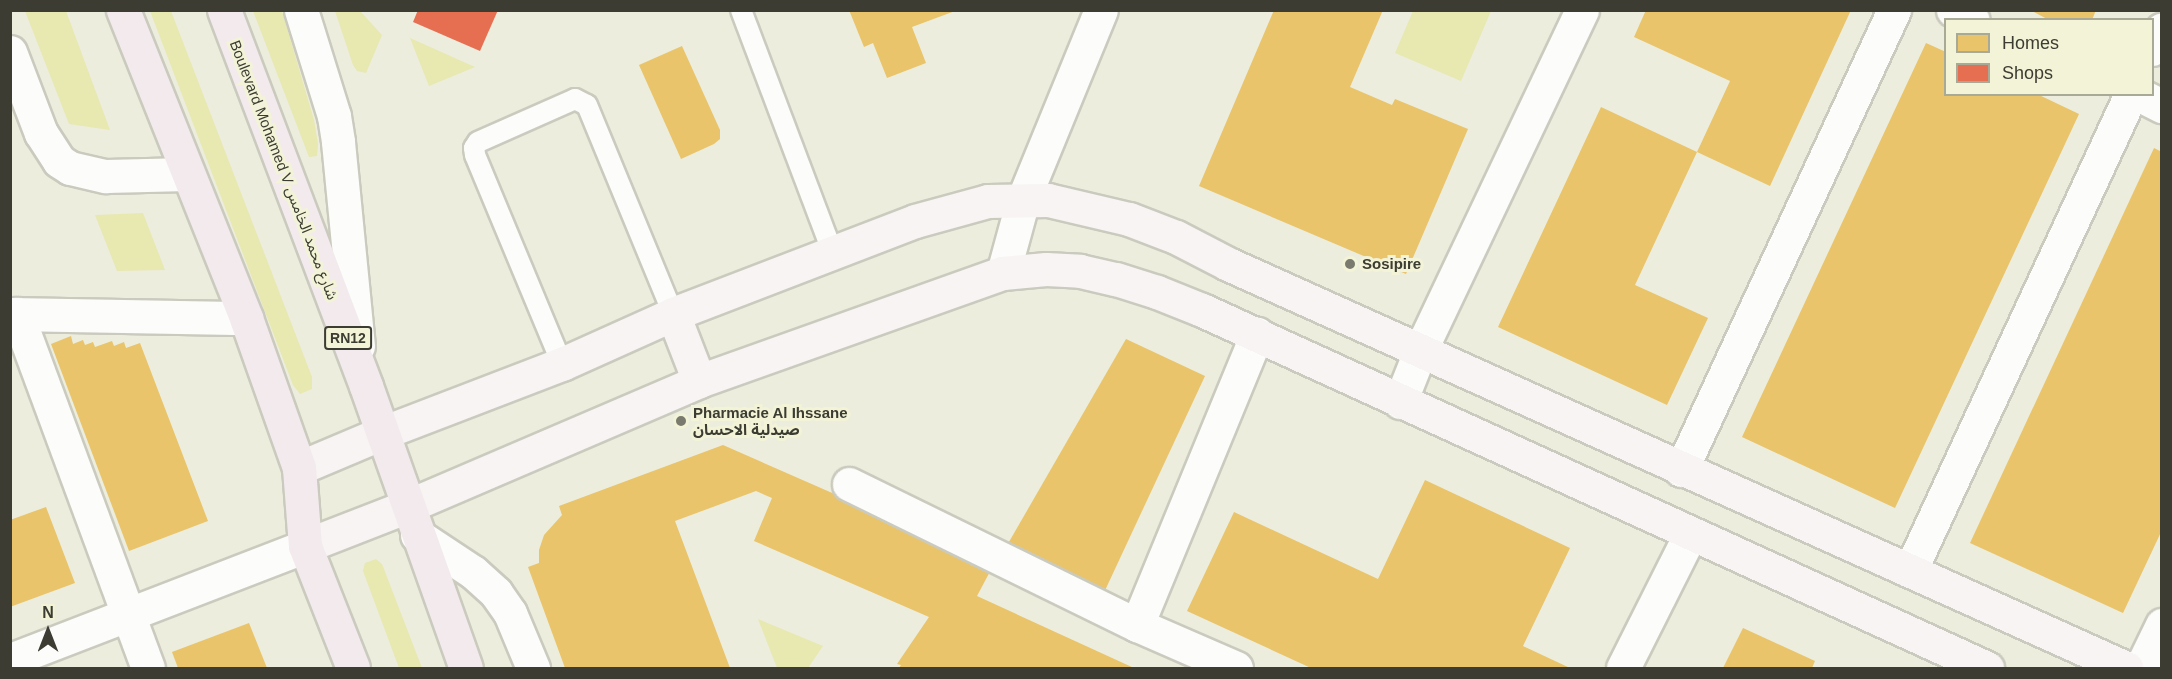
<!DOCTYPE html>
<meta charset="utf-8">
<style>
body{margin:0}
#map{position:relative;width:2172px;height:679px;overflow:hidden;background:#eceddd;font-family:Arial,"Noto Sans Arabic",sans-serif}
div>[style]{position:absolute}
.green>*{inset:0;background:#e8e8b1}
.homes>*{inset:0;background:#e9c46a}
.shops>*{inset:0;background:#e76f51}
.roads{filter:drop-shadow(2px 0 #cacabe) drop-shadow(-2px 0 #cacabe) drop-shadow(0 2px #cacabe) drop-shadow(0 -2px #cacabe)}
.lane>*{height:20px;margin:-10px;padding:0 10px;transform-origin:10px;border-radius:10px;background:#fcfcfa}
.street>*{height:33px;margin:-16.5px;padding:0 16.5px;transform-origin:16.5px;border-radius:16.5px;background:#fcfcfa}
.secondary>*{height:33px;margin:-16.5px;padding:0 16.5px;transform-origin:16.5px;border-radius:16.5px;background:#f7f4f3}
.primary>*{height:33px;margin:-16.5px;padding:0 16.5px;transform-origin:16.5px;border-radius:16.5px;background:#f3eaed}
.dots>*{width:16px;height:16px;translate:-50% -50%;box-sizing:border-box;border:3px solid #f2f3d7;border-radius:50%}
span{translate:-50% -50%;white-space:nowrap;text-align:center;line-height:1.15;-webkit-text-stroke:6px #f2f3d7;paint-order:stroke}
.shield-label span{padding:2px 4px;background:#f2f3d7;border:2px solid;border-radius:4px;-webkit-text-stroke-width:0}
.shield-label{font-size:14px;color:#3c3c32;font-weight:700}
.street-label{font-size:15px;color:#3c3c32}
.poi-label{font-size:15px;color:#3c3c32;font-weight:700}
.left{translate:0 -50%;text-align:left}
.frame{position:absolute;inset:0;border:12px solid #3c3c32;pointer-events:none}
.legend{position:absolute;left:1944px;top:18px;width:210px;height:78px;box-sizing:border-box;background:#f2f3d7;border:2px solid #a9aa95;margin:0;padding:8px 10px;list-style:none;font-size:18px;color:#3c3c32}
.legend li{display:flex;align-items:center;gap:12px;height:30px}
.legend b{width:30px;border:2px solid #a9aa95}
.north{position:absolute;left:18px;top:601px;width:60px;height:60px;-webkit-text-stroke:4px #f2f3d7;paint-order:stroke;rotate:0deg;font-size:16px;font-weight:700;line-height:24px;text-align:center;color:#3c3c32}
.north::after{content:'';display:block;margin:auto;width:21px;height:27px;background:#3c3c32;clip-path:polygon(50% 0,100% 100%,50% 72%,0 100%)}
</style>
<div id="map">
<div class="green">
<div style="clip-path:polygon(25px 11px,66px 11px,110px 130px,69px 124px)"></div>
<div style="clip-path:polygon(150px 11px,171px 11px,312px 377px,312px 389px,300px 394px,293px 385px)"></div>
<div style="clip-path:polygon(253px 11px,282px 11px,314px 120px,318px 144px,317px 156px,309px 157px)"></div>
<div style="clip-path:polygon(335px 11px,360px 11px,382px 35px,366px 73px,357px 71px,353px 65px)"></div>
<div style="clip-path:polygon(1413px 11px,1491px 11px,1461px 81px,1395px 53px)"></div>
<div style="clip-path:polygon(410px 38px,475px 67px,429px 86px)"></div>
<div style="clip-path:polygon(143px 213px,165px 270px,117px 271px,95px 215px)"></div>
<div style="clip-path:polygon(376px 559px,382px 564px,422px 668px,399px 668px,363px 571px,365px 563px)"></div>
<div style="clip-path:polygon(758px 619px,823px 646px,808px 668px,777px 668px)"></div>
</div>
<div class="homes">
<div style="clip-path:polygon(849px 10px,955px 10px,955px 11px,912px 27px,926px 63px,887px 78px,873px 43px,864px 47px)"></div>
<div style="clip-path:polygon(1274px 10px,1383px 10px,1350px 87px,1392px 105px,1395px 99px,1468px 129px,1406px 274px,1199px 186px)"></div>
<div style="clip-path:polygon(1646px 10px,1851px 10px,1770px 186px,1697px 152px,1730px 81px,1634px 37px)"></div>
<div style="clip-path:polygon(2030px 10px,2096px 10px,2092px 20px,2049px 20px)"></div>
<div style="clip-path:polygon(1926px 43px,1946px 52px,1946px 94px,2037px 94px,2079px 114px,1895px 508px,1742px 437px)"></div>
<div style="clip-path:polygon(682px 46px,720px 130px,720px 139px,714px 144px,681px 159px,639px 65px)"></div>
<div style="clip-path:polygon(1601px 107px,1697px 152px,1635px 285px,1708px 318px,1667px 405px,1498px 327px)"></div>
<div style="clip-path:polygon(2154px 148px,2162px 152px,2162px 530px,2123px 613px,1970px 543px)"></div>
<div style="clip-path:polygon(71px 336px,73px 344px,83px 340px,85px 345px,93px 342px,95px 347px,112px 341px,114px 346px,124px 342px,126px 348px,140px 343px,208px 521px,129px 551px,51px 344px)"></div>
<div style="clip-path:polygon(1126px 339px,1205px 376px,1101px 599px,1002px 554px)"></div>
<div style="clip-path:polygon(723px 445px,994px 564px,977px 596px,1134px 668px,899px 668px,901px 665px,897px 664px,929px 617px,754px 541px,772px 498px,756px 491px,675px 521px,730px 668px,565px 668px,528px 567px,539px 563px,539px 550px,544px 535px,562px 515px,559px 506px)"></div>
<div style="clip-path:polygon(1425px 480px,1570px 548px,1523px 646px,1570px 668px,1311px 668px,1187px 611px,1234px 512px,1378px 579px)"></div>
<div style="clip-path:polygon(46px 507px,75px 583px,10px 607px,10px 520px)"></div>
<div style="clip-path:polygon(249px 623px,267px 668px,178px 668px,172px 652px)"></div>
<div style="clip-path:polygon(1743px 628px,1815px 661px,1812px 668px,1723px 668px)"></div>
</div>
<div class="shops">
<div style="clip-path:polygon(418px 10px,498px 10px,480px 51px,413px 22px)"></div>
</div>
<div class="roads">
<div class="lane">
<div style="left:741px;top:10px;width:258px;rotate:69.3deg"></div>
<div style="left:562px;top:364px;width:226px;rotate:-112.6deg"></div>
<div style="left:475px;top:155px;width:7px;rotate:-98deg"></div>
<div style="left:474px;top:148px;width:7px;rotate:-56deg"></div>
<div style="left:478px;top:142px;width:106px;rotate:-23.9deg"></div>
<div style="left:575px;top:99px;width:13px;rotate:27deg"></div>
<div style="left:587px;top:105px;width:226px;rotate:67.6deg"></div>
</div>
<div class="street">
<div style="left:301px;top:10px;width:111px;rotate:72.7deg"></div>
<div style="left:334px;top:116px;width:26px;rotate:81deg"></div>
<div style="left:338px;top:142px;width:205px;rotate:84.4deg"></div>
<div style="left:1953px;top:10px;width:22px;rotate:27deg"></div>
<div style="left:2152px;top:49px;width:22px;rotate:-63deg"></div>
<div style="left:10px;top:52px;width:87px;rotate:69.1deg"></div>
<div style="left:41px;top:133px;width:33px;rotate:57deg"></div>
<div style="left:59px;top:161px;width:13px;rotate:32deg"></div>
<div style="left:70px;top:168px;width:37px;rotate:13deg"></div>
<div style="left:106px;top:176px;width:81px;rotate:-1.4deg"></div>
<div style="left:2138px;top:94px;width:27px;rotate:27deg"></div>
<div style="left:1003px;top:273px;width:76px;rotate:-74.7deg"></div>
<div style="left:1023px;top:200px;width:205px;rotate:-67.7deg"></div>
<div style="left:10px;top:314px;width:236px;rotate:1deg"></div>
<div style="left:17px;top:314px;width:377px;rotate:69.7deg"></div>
<div style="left:1400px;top:402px;width:57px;rotate:-68.4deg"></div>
<div style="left:1421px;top:349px;width:375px;rotate:-64.6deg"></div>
<div style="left:1681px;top:470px;width:507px;rotate:-65.15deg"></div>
<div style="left:849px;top:484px;width:321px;rotate:26.1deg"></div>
<div style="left:417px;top:535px;width:67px;rotate:33.5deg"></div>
<div style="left:473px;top:572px;width:31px;rotate:42deg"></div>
<div style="left:496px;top:593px;width:24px;rotate:55deg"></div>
<div style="left:510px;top:613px;width:60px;rotate:67.3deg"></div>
<div style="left:1910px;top:571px;width:526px;rotate:-65.14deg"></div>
<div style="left:10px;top:660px;width:316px;rotate:-21.1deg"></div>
<div style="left:1236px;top:668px;width:108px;rotate:-156.5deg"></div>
<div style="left:1137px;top:625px;width:315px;rotate:-67.6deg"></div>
<div style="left:1623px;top:668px;width:149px;rotate:-63.3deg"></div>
<div style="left:2141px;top:668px;width:48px;rotate:-64deg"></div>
</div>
<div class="secondary">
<div style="left:673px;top:314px;width:72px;rotate:68.8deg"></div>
<div style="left:299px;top:468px;width:90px;rotate:-22.9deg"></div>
<div style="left:382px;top:433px;width:193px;rotate:-21deg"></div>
<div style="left:562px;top:364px;width:122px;rotate:-24.2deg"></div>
<div style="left:673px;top:314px;width:259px;rotate:-21deg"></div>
<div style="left:915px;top:221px;width:76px;rotate:-15.3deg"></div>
<div style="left:988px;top:201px;width:60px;rotate:-1deg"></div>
<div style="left:1048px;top:200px;width:83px;rotate:13.2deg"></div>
<div style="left:1129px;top:219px;width:50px;rotate:21deg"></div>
<div style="left:1176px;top:237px;width:59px;rotate:27.4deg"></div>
<div style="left:1228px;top:264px;width:985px;rotate:24.22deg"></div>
<div style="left:305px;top:546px;width:110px;rotate:-21.2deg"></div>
<div style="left:408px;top:506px;width:317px;rotate:-23.2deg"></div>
<div style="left:699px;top:381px;width:323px;rotate:-19.6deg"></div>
<div style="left:1003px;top:273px;width:43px;rotate:-5.3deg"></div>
<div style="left:1046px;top:269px;width:34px;rotate:3deg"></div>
<div style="left:1080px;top:271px;width:37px;rotate:13deg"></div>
<div style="left:1116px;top:279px;width:43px;rotate:17.6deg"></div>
<div style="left:1157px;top:292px;width:48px;rotate:21.8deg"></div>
<div style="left:1202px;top:310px;width:863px;rotate:24.52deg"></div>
</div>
<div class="primary">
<div style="left:123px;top:10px;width:332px;rotate:68.2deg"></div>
<div style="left:246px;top:318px;width:159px;rotate:70.5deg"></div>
<div style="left:299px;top:468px;width:78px;rotate:85.6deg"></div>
<div style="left:305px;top:546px;width:131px;rotate:68.5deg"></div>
<div style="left:224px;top:10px;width:402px;rotate:69.3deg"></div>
<div style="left:366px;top:386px;width:299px;rotate:70.5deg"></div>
</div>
</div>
<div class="dots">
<div style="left:1350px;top:264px;background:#7a7a6e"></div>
<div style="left:681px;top:421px;background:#7a7a6e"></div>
</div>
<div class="shield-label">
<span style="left:348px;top:338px">RN12</span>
</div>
<div class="street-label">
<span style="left:284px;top:170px;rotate:69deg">Boulevard Mohamed V شارع محمد الخامس</span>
</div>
<div class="poi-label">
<span class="left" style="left:1362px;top:264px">Sosipire</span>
<span class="left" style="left:693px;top:421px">Pharmacie Al Ihssane<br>صيدلية الاحسان</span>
</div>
<div class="frame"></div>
<ul class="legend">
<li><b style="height:16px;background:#e9c46a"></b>Homes</li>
<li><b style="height:16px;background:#e76f51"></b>Shops</li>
</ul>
<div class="north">N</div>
</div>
